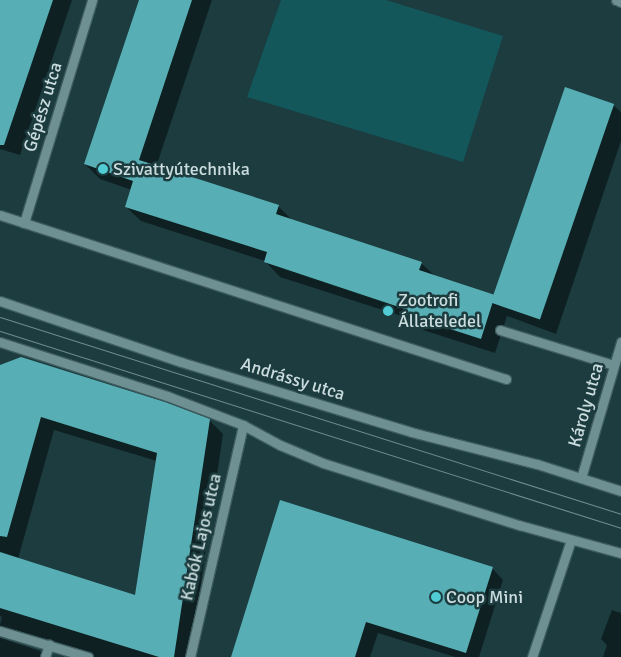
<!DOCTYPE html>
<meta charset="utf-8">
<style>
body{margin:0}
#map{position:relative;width:621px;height:657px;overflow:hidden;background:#1c3c3f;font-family:Signika,sans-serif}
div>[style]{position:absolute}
.green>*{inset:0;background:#14575b}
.shadow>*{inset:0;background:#0007}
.building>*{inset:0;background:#57afb5;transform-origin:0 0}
.roads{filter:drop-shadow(1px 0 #3d5a5d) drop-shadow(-1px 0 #3d5a5d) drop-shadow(0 1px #3d5a5d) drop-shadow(0 -1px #3d5a5d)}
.minor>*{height:9px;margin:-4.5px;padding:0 4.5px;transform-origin:4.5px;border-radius:4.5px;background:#6e9093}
.tram>*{height:1px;margin:-0.5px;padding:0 0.5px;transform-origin:0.5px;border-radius:0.5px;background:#718b8d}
.dots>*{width:14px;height:14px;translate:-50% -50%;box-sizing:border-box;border:2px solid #1c3c3f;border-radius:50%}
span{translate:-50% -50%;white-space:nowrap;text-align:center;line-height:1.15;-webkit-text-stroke:5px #1c3c3f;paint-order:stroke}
.street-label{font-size:18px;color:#cadcdd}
.poi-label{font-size:18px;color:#cadcdd}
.left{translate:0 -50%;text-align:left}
</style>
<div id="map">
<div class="green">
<div style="clip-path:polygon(281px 0,386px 0,503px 36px,463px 162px,247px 97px)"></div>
</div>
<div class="shadow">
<div style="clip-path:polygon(1px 0,72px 0,20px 155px,0 149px)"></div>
<div style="clip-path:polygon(140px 0,212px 0,156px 167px,278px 206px,292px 220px,421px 263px,436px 277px,496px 297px,613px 105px,621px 112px,621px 141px,556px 334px,507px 316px,495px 353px,423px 330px,414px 320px,280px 277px,265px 261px,141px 221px,126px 207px,132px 190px,100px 179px,85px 164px)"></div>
<div style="clip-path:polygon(evenodd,0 374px,209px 420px,223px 434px,190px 657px,79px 657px,14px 639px,0 625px,2px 617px,0 616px,0 374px,54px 430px,157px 461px,136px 597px,18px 559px,54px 430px)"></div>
<div style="clip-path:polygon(492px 568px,503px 580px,479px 657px,455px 657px,378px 633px,370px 657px,239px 657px)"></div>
<div style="clip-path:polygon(612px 610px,621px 613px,621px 657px,603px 657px,607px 645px,601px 639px)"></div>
<div style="clip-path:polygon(0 638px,40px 651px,47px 657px,0 657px)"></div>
</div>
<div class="building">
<div style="clip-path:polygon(0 0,53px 0,4px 145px,0 145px)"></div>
<div style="clip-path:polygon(139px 0,192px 0,139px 160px,279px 205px,276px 214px,422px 262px,419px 270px,495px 295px,481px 339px,407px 315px,408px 310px,264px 262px,267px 252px,125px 207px,133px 181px,84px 164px)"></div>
<div style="left:565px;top:87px;width:52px;height:228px;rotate:19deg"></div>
<div style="clip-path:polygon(21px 357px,165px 402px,210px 419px,174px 657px,159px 657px,0 608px,0 552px,135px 595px,157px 453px,41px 417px,7px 537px,0 536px,0 365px)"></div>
<div style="clip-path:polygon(280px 500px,493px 567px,466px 653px,366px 622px,355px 657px,231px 657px)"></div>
</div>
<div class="roads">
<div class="minor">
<div style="left:616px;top:0;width:5px;rotate:22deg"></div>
<div style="left:0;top:215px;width:532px;rotate:17.96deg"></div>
<div style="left:24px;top:223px;width:233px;rotate:-73deg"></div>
<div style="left:0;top:301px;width:191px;rotate:18.6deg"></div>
<div style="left:181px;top:362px;width:240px;rotate:16.9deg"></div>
<div style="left:411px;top:432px;width:130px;rotate:14.3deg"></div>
<div style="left:537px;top:464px;width:88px;rotate:17.8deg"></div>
<div style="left:500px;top:330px;width:119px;rotate:17.1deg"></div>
<div style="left:0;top:342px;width:176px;rotate:17.9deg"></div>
<div style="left:167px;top:396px;width:81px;rotate:20.9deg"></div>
<div style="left:243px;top:425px;width:42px;rotate:28.4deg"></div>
<div style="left:280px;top:445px;width:47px;rotate:22.7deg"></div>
<div style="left:323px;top:463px;width:206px;rotate:17.6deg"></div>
<div style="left:519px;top:525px;width:106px;rotate:15.4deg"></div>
<div style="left:581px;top:478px;width:142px;rotate:-73.6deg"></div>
<div style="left:0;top:631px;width:92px;rotate:16.5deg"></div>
<div style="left:45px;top:657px;width:13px;rotate:-72deg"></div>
<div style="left:190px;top:657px;width:238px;rotate:-77.1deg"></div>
<div style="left:532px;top:657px;width:123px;rotate:-71.6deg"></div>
</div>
</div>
<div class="tram">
<div style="left:0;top:317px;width:651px;rotate:17.6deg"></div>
<div style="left:0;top:331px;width:651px;rotate:17.6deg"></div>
</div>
<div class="dots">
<div style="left:103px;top:169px;background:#51ccd5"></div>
<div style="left:388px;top:311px;background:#51ccd5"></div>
<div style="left:436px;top:597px;background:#51ccd5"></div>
</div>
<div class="street-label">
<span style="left:43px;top:107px;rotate:-73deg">Gépész utca</span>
<span style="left:293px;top:379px;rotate:17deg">Andrássy utca</span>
<span style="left:586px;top:405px;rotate:-74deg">Károly utca</span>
<span style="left:201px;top:537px;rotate:-77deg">Kabók Lajos utca</span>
</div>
<div class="poi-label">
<span class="left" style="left:113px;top:169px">Szivattyútechnika</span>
<span class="left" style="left:398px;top:311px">Zootrofi<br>Állateledel</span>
<span class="left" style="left:446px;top:597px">Coop Mini</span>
</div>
</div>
